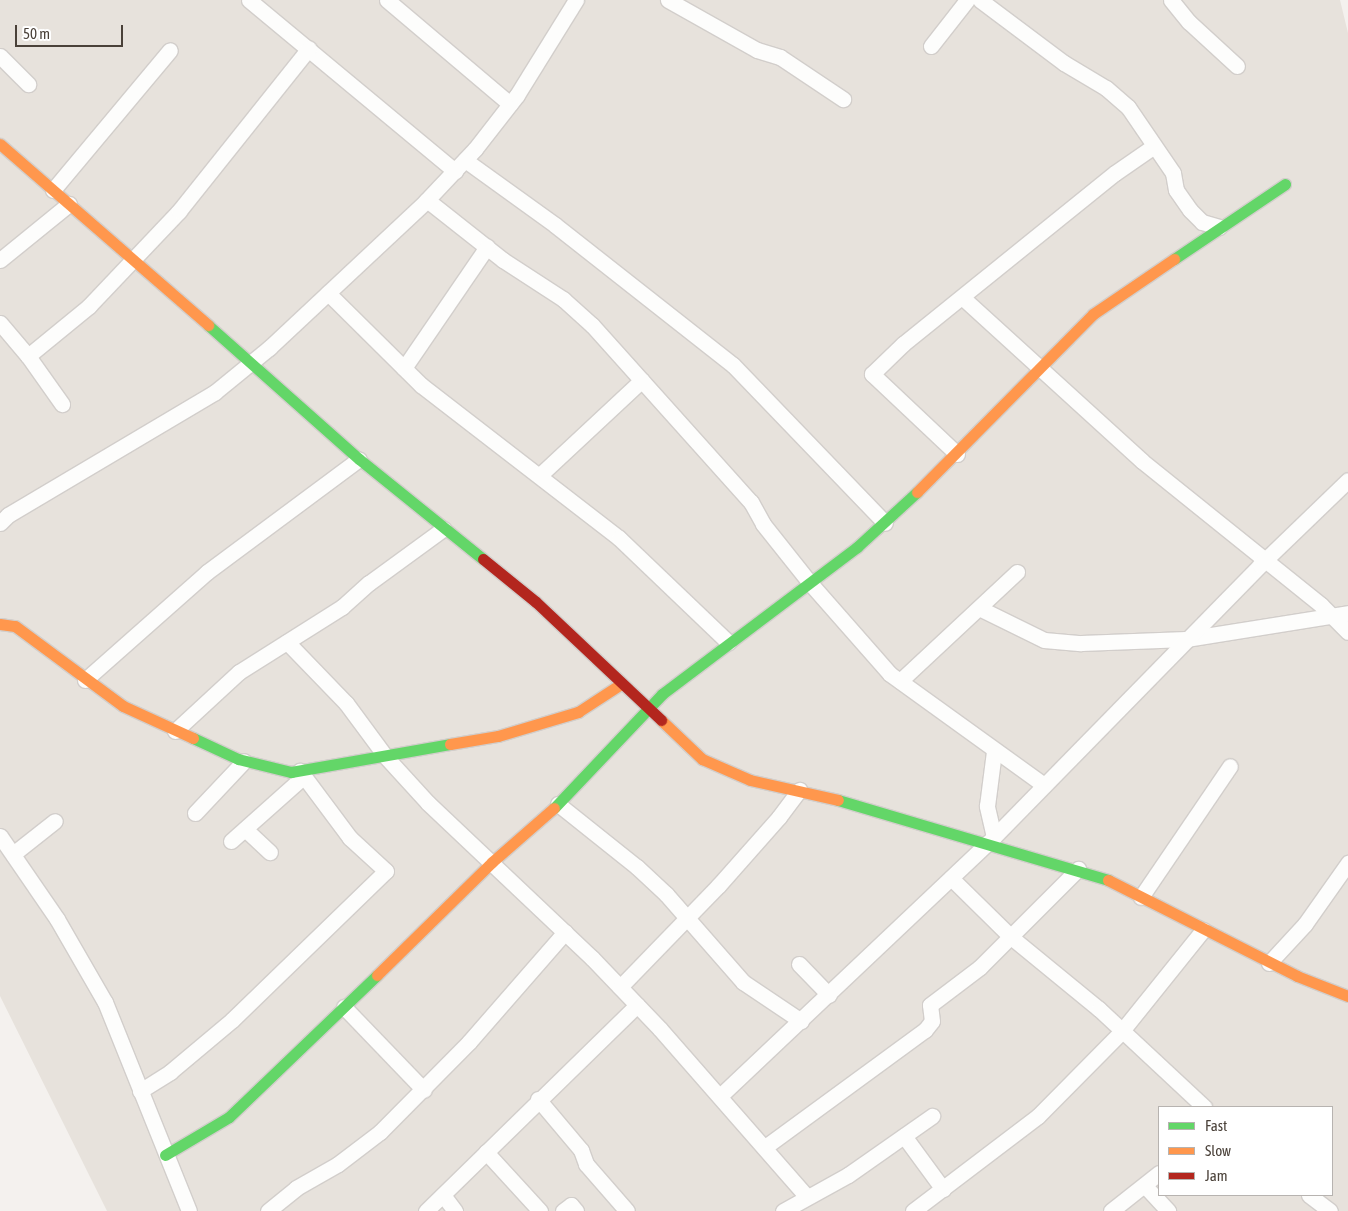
<!DOCTYPE html>
<style>
body{margin:0}
#map{position:relative;width:1348px;height:1211px;overflow:hidden;background:#f4f1ee;font-family:"Asap Condensed",sans-serif}
div>[style]{position:absolute}
.residential>*{inset:0;background:#e7e2dc}
.roads{filter:drop-shadow(1px 0 #d2cecb) drop-shadow(-1px 0 #d2cecb) drop-shadow(0 1px #d2cecb) drop-shadow(0 -1px #d2cecb)}
.street>*{height:15px;margin:-7.5px;padding:0 7.5px;transform-origin:7.5px;border-radius:7.5px;background:#fdfdfc}
.fast>*{height:11px;margin:-5.5px;padding:0 5.5px;transform-origin:5.5px;border-radius:5.5px;background:#63d668}
.slow>*{height:11px;margin:-5.5px;padding:0 5.5px;transform-origin:5.5px;border-radius:5.5px;background:#ff974d}
.jam>*{height:11px;margin:-5.5px;padding:0 5.5px;transform-origin:5.5px;border-radius:5.5px;background:#b3261e}
span{translate:-50% -50%;white-space:nowrap;text-align:center;line-height:1.15;-webkit-text-stroke:5px #fff;paint-order:stroke}
.legend{position:absolute;left:1158px;top:1106px;width:175px;height:90px;box-sizing:border-box;background:#fff;border:1px solid #b7b3b0;margin:0;padding:6px 9px;list-style:none;font-size:15px;color:#4a4139}
.legend li{display:flex;align-items:center;gap:10px;height:25px}
.legend b{width:25px;border:1px solid #b7b3b0}
.scale{position:absolute;left:15px;top:25px;width:108px;height:22px;box-sizing:border-box;border:2px solid #4a4139;border-top:0;padding-left:6px;font-size:15px;line-height:18px;white-space:nowrap;color:#4a4139;-webkit-text-stroke:4px #fff;paint-order:stroke}
</style>
<div id="map">
<div class="residential">
<div style="clip-path:polygon(evenodd,0 0,1340px 0,1348px 33px,1348px 1211px,107px 1211px,0 996px,0 0,1159px 1107px,1332px 1107px,1332px 1195px,1159px 1195px,1159px 1107px)"></div>
</div>
<div class="roads">
<div class="street">
<div style="left:249px;top:0;width:268px;rotate:39.7deg"></div>
<div style="left:387px;top:0;width:161px;rotate:40.2deg"></div>
<div style="left:668px;top:0;width:102px;rotate:29.3deg"></div>
<div style="left:757px;top:50px;width:24px;rotate:17deg"></div>
<div style="left:780px;top:57px;width:76px;rotate:33.7deg"></div>
<div style="left:980px;top:0;width:105px;rotate:36.9deg"></div>
<div style="left:1064px;top:63px;width:49px;rotate:30.8deg"></div>
<div style="left:1106px;top:88px;width:29px;rotate:41deg"></div>
<div style="left:1128px;top:107px;width:80px;rotate:55.7deg"></div>
<div style="left:1173px;top:173px;width:17px;rotate:80deg"></div>
<div style="left:1176px;top:190px;width:24px;rotate:55deg"></div>
<div style="left:1190px;top:210px;width:17px;rotate:45deg"></div>
<div style="left:1202px;top:222px;width:18px;rotate:16deg"></div>
<div style="left:1171px;top:0;width:28px;rotate:51deg"></div>
<div style="left:1189px;top:22px;width:65px;rotate:42.5deg"></div>
<div style="left:931px;top:46px;width:58px;rotate:-52deg"></div>
<div style="left:0;top:56px;width:40px;rotate:45deg"></div>
<div style="left:465px;top:160px;width:111px;rotate:35.8deg"></div>
<div style="left:555px;top:225px;width:226px;rotate:38.2deg"></div>
<div style="left:733px;top:365px;width:219px;rotate:46.1deg"></div>
<div style="left:53px;top:190px;width:182px;rotate:-50.1deg"></div>
<div style="left:427px;top:200px;width:97px;rotate:38.3deg"></div>
<div style="left:503px;top:260px;width:72px;rotate:33deg"></div>
<div style="left:563px;top:299px;width:39px;rotate:42deg"></div>
<div style="left:592px;top:325px;width:238px;rotate:48.1deg"></div>
<div style="left:751px;top:502px;width:25px;rotate:61deg"></div>
<div style="left:763px;top:524px;width:75px;rotate:51.5deg"></div>
<div style="left:810px;top:583px;width:121px;rotate:48.7deg"></div>
<div style="left:890px;top:674px;width:190px;rotate:35.8deg"></div>
<div style="left:0;top:260px;width:89px;rotate:-39.1deg"></div>
<div style="left:328px;top:293px;width:131px;rotate:44.7deg"></div>
<div style="left:421px;top:385px;width:250px;rotate:37.7deg"></div>
<div style="left:619px;top:538px;width:151px;rotate:43.7deg"></div>
<div style="left:963px;top:298px;width:242px;rotate:42.3deg"></div>
<div style="left:1142px;top:461px;width:230px;rotate:38.8deg"></div>
<div style="left:1321px;top:605px;width:38px;rotate:45deg"></div>
<div style="left:0;top:323px;width:43px;rotate:49.7deg"></div>
<div style="left:28px;top:356px;width:59px;rotate:54.7deg"></div>
<div style="left:28px;top:356px;width:79px;rotate:-39.3deg"></div>
<div style="left:89px;top:306px;width:131px;rotate:-46.5deg"></div>
<div style="left:179px;top:211px;width:208px;rotate:-51.4deg"></div>
<div style="left:404px;top:368px;width:147px;rotate:-55.6deg"></div>
<div style="left:957px;top:454px;width:117px;rotate:-136.7deg"></div>
<div style="left:872px;top:374px;width:43px;rotate:-44.1deg"></div>
<div style="left:903px;top:344px;width:272px;rotate:-38.9deg"></div>
<div style="left:1115px;top:173px;width:47px;rotate:-34.7deg"></div>
<div style="left:540px;top:475px;width:139px;rotate:-43deg"></div>
<div style="left:0;top:523px;width:11px;rotate:-45deg"></div>
<div style="left:8px;top:515px;width:241px;rotate:-30.7deg"></div>
<div style="left:215px;top:392px;width:70px;rotate:-39.2deg"></div>
<div style="left:269px;top:348px;width:214px;rotate:-43.1deg"></div>
<div style="left:425px;top:202px;width:73px;rotate:-46.7deg"></div>
<div style="left:475px;top:149px;width:68px;rotate:-52.1deg"></div>
<div style="left:517px;top:95px;width:112px;rotate:-58.2deg"></div>
<div style="left:979px;top:608px;width:72px;rotate:26.2deg"></div>
<div style="left:1044px;top:640px;width:37px;rotate:5deg"></div>
<div style="left:1081px;top:643px;width:105px;rotate:-2.2deg"></div>
<div style="left:1186px;top:639px;width:164px;rotate:-9.1deg"></div>
<div style="left:287px;top:642px;width:85px;rotate:46deg"></div>
<div style="left:346px;top:703px;width:67px;rotate:53.5deg"></div>
<div style="left:386px;top:757px;width:62px;rotate:47.6deg"></div>
<div style="left:428px;top:803px;width:226px;rotate:43.4deg"></div>
<div style="left:592px;top:958px;width:98px;rotate:46.2deg"></div>
<div style="left:660px;top:1029px;width:223px;rotate:48.8deg"></div>
<div style="left:85px;top:680px;width:163px;rotate:-41.5deg"></div>
<div style="left:207px;top:572px;width:189px;rotate:-36.6deg"></div>
<div style="left:900px;top:681px;width:160px;rotate:-43deg"></div>
<div style="left:175px;top:731px;width:87px;rotate:-42.7deg"></div>
<div style="left:239px;top:672px;width:122px;rotate:-32.3deg"></div>
<div style="left:342px;top:607px;width:36px;rotate:-42deg"></div>
<div style="left:369px;top:583px;width:92px;rotate:-36.1deg"></div>
<div style="left:558px;top:804px;width:101px;rotate:38.6deg"></div>
<div style="left:637px;top:867px;width:40px;rotate:43deg"></div>
<div style="left:666px;top:894px;width:117px;rotate:48.8deg"></div>
<div style="left:743px;top:982px;width:70px;rotate:33.9deg"></div>
<div style="left:195px;top:813px;width:71px;rotate:-46.7deg"></div>
<div style="left:245px;top:829px;width:34px;rotate:43deg"></div>
<div style="left:0;top:836px;width:101px;rotate:55.5deg"></div>
<div style="left:57px;top:919px;width:96px;rotate:60deg"></div>
<div style="left:105px;top:1002px;width:225px;rotate:68.1deg"></div>
<div style="left:994px;top:837px;width:32px;rotate:-103deg"></div>
<div style="left:987px;top:806px;width:55px;rotate:-82.7deg"></div>
<div style="left:231px;top:841px;width:98px;rotate:-41.7deg"></div>
<div style="left:13px;top:854px;width:53px;rotate:-38.2deg"></div>
<div style="left:951px;top:878px;width:84px;rotate:44.5deg"></div>
<div style="left:1011px;top:937px;width:114px;rotate:39.3deg"></div>
<div style="left:1099px;top:1009px;width:144px;rotate:43deg"></div>
<div style="left:1141px;top:897px;width:158px;rotate:-55.8deg"></div>
<div style="left:1269px;top:963px;width:53px;rotate:-47.3deg"></div>
<div style="left:1305px;top:924px;width:75px;rotate:-54.8deg"></div>
<div style="left:799px;top:964px;width:43px;rotate:45.9deg"></div>
<div style="left:620px;top:987px;width:141px;rotate:-45.9deg"></div>
<div style="left:718px;top:886px;width:92px;rotate:-48.5deg"></div>
<div style="left:779px;top:817px;width:34px;rotate:-53deg"></div>
<div style="left:344px;top:1007px;width:115px;rotate:46.1deg"></div>
<div style="left:140px;top:1091px;width:36px;rotate:-32deg"></div>
<div style="left:170px;top:1072px;width:81px;rotate:-40deg"></div>
<div style="left:232px;top:1020px;width:214px;rotate:-44.1deg"></div>
<div style="left:386px;top:871px;width:49px;rotate:-137.5deg"></div>
<div style="left:350px;top:838px;width:84px;rotate:-126.7deg"></div>
<div style="left:720px;top:1096px;width:369px;rotate:-43.4deg"></div>
<div style="left:988px;top:843px;width:389px;rotate:-45.6deg"></div>
<div style="left:1260px;top:565px;width:122px;rotate:-44deg"></div>
<div style="left:538px;top:1099px;width:67px;rotate:49.9deg"></div>
<div style="left:581px;top:1150px;width:15px;rotate:70deg"></div>
<div style="left:586px;top:1164px;width:62px;rotate:48.9deg"></div>
<div style="left:904px;top:1136px;width:66px;rotate:53.7deg"></div>
<div style="left:765px;top:1147px;width:198px;rotate:-36.2deg"></div>
<div style="left:925px;top:1030px;width:11px;rotate:-52deg"></div>
<div style="left:932px;top:1021px;width:16px;rotate:-97deg"></div>
<div style="left:930px;top:1005px;width:63px;rotate:-37.2deg"></div>
<div style="left:980px;top:967px;width:139px;rotate:-45deg"></div>
<div style="left:486px;top:1152px;width:80px;rotate:47.5deg"></div>
<div style="left:1145px;top:1186px;width:34px;rotate:47deg"></div>
<div style="left:443px;top:1195px;width:20px;rotate:53deg"></div>
<div style="left:1309px;top:1195px;width:26px;rotate:37deg"></div>
<div style="left:268px;top:1211px;width:36px;rotate:-39deg"></div>
<div style="left:296px;top:1188px;width:48px;rotate:-29.7deg"></div>
<div style="left:338px;top:1164px;width:53px;rotate:-37.3deg"></div>
<div style="left:380px;top:1132px;width:127px;rotate:-45.3deg"></div>
<div style="left:469px;top:1042px;width:146px;rotate:-48.9deg"></div>
<div style="left:426px;top:1211px;width:295px;rotate:-44.3deg"></div>
<div style="left:563px;top:1211px;width:10px;rotate:-37deg"></div>
<div style="left:571px;top:1205px;width:8px;rotate:50deg"></div>
<div style="left:783px;top:1211px;width:74px;rotate:-29deg"></div>
<div style="left:848px;top:1175px;width:103px;rotate:-35.1deg"></div>
<div style="left:913px;top:1211px;width:157px;rotate:-37.2deg"></div>
<div style="left:1038px;top:1116px;width:118px;rotate:-45.3deg"></div>
<div style="left:1121px;top:1032px;width:131px;rotate:-51.2deg"></div>
<div style="left:1111px;top:1211px;width:61px;rotate:-38.4deg"></div>
</div>
<div class="fast">
<div style="left:1174px;top:259px;width:134px;rotate:-34deg"></div>
<div style="left:208px;top:325px;width:202px;rotate:41.6deg"></div>
<div style="left:359px;top:459px;width:159px;rotate:38.9deg"></div>
<div style="left:193px;top:738px;width:50px;rotate:25deg"></div>
<div style="left:238px;top:759px;width:55px;rotate:13.8deg"></div>
<div style="left:291px;top:772px;width:161px;rotate:-10deg"></div>
<div style="left:838px;top:800px;width:282px;rotate:16.5deg"></div>
<div style="left:554px;top:808px;width:157px;rotate:-46.5deg"></div>
<div style="left:662px;top:694px;width:244px;rotate:-37deg"></div>
<div style="left:857px;top:547px;width:81px;rotate:-42.5deg"></div>
<div style="left:165px;top:1155px;width:74px;rotate:-30.7deg"></div>
<div style="left:229px;top:1117px;width:205px;rotate:-43.8deg"></div>
</div>
<div class="slow">
<div style="left:0;top:144px;width:276px;rotate:41deg"></div>
<div style="left:917px;top:492px;width:250px;rotate:-45.3deg"></div>
<div style="left:1093px;top:314px;width:98px;rotate:-34.2deg"></div>
<div style="left:0;top:624px;width:15px;rotate:8deg"></div>
<div style="left:15px;top:626px;width:134px;rotate:36.5deg"></div>
<div style="left:123px;top:706px;width:77px;rotate:24.6deg"></div>
<div style="left:661px;top:720px;width:57px;rotate:43.6deg"></div>
<div style="left:702px;top:759px;width:52px;rotate:23.6deg"></div>
<div style="left:750px;top:780px;width:90px;rotate:12.8deg"></div>
<div style="left:450px;top:744px;width:49px;rotate:-9.5deg"></div>
<div style="left:498px;top:736px;width:84px;rotate:-16.7deg"></div>
<div style="left:578px;top:712px;width:51px;rotate:-33.1deg"></div>
<div style="left:1108px;top:880px;width:212px;rotate:26.9deg"></div>
<div style="left:1297px;top:976px;width:55px;rotate:21.4deg"></div>
<div style="left:377px;top:975px;width:161px;rotate:-44.5deg"></div>
<div style="left:492px;top:862px;width:82px;rotate:-41.1deg"></div>
</div>
<div class="jam">
<div style="left:483px;top:559px;width:68px;rotate:39.1deg"></div>
<div style="left:536px;top:602px;width:172px;rotate:43.3deg"></div>
</div>
</div>
<ul class="legend">
<li><b style="height:6px;background:#63d668"></b>Fast</li>
<li><b style="height:6px;background:#ff974d"></b>Slow</li>
<li><b style="height:6px;background:#b3261e"></b>Jam</li>
</ul>
<div class="scale">50 m</div>
</div>
